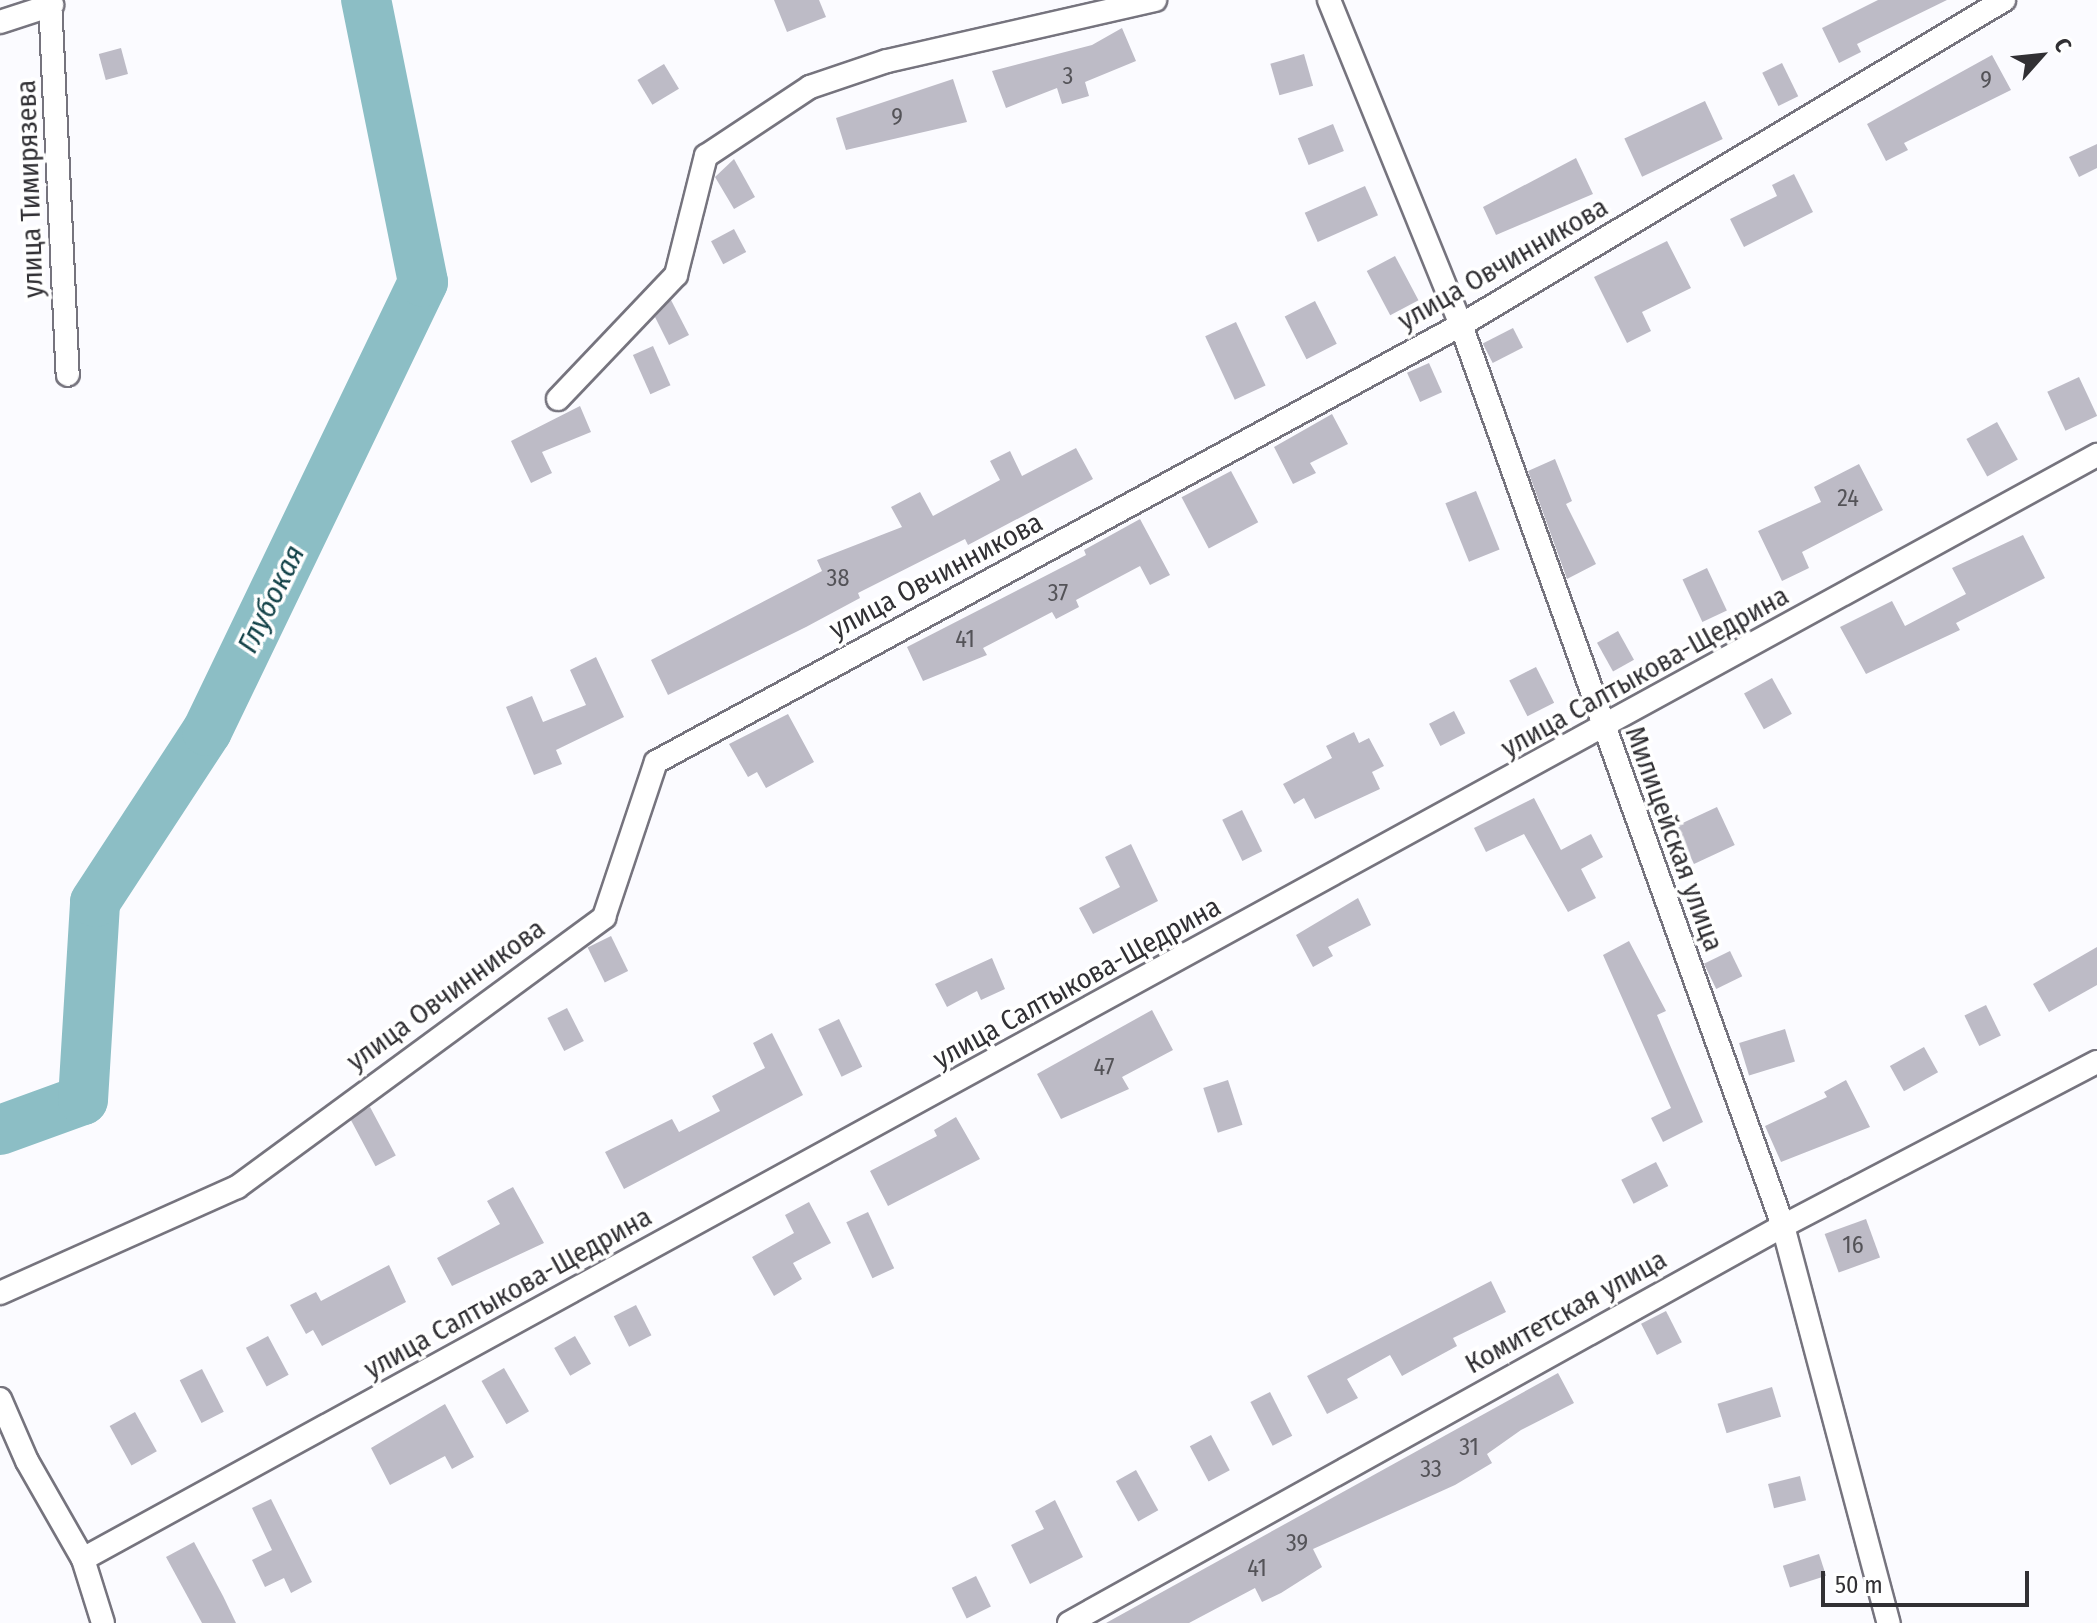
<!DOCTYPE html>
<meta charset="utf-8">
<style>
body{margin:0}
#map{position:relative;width:2097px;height:1623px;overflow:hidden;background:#fbfbff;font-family:"Fira Sans Condensed",sans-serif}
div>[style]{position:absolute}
.river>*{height:50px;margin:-25px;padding:0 25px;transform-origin:25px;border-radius:25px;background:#8cbec5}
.building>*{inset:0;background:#bdbbc6;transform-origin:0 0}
.roads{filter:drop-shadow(2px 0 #76747e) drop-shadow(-2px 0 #76747e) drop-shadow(0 2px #76747e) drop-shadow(0 -2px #76747e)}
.street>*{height:22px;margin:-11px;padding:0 11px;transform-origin:11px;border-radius:11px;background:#fff}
span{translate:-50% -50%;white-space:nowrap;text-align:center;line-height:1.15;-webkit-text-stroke:7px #fff;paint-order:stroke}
.number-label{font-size:24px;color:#545358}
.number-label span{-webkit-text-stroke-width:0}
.street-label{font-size:28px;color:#313034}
.water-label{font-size:30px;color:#144349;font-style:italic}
.north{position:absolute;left:2001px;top:16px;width:80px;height:80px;-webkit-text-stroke:6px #fff;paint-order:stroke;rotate:63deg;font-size:22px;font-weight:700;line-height:32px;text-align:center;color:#313034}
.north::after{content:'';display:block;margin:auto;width:28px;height:36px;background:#313034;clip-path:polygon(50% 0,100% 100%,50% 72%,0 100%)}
.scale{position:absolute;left:1821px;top:1571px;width:208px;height:36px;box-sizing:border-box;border:4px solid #313034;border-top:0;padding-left:10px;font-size:24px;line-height:28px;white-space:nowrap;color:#313034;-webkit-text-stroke:6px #fff;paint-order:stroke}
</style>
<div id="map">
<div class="river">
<div style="left:0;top:1130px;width:88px;rotate:-19.9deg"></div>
<div style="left:83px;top:1100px;width:198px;rotate:-86.5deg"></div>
<div style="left:95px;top:902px;width:204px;rotate:-56.8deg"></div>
<div style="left:207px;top:731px;width:498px;rotate:-64.3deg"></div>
<div style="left:423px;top:282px;width:288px;rotate:-101.4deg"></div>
</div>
<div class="building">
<div style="clip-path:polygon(774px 0,819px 0,826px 17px,787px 32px)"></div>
<div style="clip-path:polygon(1878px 0,1947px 0,1857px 44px,1861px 52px,1839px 63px,1822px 28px)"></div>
<div style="clip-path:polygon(1122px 28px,1136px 61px,1085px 82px,1089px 96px,1062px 104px,1057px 88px,1006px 108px,992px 71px,1092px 45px)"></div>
<div style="left:121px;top:48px;width:27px;height:23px;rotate:75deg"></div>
<div style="left:1304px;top:54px;width:33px;height:35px;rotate:74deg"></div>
<div style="clip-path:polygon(1992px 55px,2011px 90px,1904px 143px,1908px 150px,1886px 161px,1867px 124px)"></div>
<div style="left:1782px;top:63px;width:37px;height:22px;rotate:64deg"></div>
<div style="left:664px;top:64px;width:29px;height:31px;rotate:59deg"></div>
<div style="clip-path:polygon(953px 79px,967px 122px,846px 150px,836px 118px)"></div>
<div style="left:1705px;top:101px;width:42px;height:89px;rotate:65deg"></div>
<div style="left:1333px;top:124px;width:29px;height:38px;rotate:68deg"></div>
<div style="clip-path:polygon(2097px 144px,2097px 168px,2079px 177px,2069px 157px)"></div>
<div style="clip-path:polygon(1576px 158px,1593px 194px,1496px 235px,1483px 207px)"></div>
<div style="clip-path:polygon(734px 159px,755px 197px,734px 209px,715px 177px)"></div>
<div style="clip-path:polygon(1794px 174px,1813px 212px,1744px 247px,1730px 219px,1777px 196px,1772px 185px)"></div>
<div style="left:1365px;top:186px;width:32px;height:66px;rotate:66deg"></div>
<div style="left:734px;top:229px;width:26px;height:26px;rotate:62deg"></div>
<div style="clip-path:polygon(1667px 241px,1691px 288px,1642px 312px,1651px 331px,1627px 343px,1594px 277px)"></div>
<div style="left:1395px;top:256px;width:50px;height:32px;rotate:62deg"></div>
<div style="clip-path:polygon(671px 300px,689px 335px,669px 345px,655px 317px)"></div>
<div style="left:1315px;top:301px;width:48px;height:34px;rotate:63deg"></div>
<div style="left:1236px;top:322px;width:70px;height:34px;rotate:65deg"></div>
<div style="left:1513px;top:328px;width:22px;height:34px;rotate:63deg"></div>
<div style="left:653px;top:346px;width:43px;height:22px;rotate:66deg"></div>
<div style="left:1429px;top:363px;width:32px;height:24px;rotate:66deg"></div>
<div style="left:2079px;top:377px;width:43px;height:35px;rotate:65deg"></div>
<div style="clip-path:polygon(580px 406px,591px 432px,542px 452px,552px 473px,531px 483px,511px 441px)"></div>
<div style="clip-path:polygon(1332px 414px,1348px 444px,1310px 463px,1316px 473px,1293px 484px,1274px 447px)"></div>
<div style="left:1997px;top:422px;width:43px;height:35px;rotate:61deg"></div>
<div style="clip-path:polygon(1076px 448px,1093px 479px,968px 545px,965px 539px,858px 593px,860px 598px,806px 627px,668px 695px,651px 660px,822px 571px,817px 560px,902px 527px,891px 507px,920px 492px,933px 516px,1000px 480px,990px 461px,1010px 451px,1022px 476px)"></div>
<div style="clip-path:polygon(1555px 459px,1572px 501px,1566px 504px,1596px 564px,1567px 579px,1528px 471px)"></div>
<div style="clip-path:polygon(1859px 464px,1883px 510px,1802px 552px,1809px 568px,1782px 581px,1758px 531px,1821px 502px,1814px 487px)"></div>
<div style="left:1231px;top:471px;width:58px;height:56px;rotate:62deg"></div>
<div style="left:1476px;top:491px;width:63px;height:33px;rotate:68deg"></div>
<div style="clip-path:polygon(1140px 519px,1170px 575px,1150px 585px,1140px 566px,1076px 600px,1079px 607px,1056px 619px,1052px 612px,983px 648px,987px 655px,923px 681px,907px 647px,1086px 555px,1084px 550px)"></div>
<div style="clip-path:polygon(2023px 535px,2045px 578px,1956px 623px,1960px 630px,1866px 674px,1840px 627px,1892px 601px,1905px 626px,1966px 594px,1952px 568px)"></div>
<div style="left:1707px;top:568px;width:47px;height:27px;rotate:65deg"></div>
<div style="left:1618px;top:631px;width:33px;height:24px;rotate:61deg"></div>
<div style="clip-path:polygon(596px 657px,624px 717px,556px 750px,562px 764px,534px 775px,506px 707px,532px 696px,543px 722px,586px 705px,570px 670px)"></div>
<div style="left:1536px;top:667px;width:40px;height:30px;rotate:63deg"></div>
<div style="left:1772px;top:678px;width:41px;height:32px;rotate:61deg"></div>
<div style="left:1454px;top:711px;width:25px;height:28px;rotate:63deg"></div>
<div style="clip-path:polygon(788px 714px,814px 762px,766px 788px,757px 772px,748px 777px,729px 744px)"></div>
<div style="clip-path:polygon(1354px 732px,1359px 743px,1369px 738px,1384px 766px,1372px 772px,1380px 789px,1315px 819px,1304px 798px,1294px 804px,1283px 784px,1332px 758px,1326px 746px)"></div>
<div style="clip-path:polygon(1534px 798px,1561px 850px,1591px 834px,1603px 857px,1581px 869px,1596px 898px,1568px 912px,1524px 834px,1486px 852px,1474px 828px)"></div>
<div style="left:1717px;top:807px;width:42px;height:45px;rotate:65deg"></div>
<div style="left:1242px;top:810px;width:46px;height:22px;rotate:64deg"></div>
<div style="clip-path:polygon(1131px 844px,1158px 901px,1093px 934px,1079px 908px,1120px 887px,1105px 857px)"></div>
<div style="clip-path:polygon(1358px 898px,1371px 925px,1328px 947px,1333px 956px,1313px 967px,1296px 935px)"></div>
<div style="left:611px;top:936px;width:39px;height:26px;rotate:64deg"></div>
<div style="clip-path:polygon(1629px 941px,1666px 1011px,1657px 1015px,1703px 1122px,1663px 1142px,1651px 1118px,1671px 1108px,1603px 955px)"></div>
<div style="clip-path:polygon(2097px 947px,2097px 985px,2049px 1012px,2033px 984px)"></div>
<div style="left:1730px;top:951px;width:28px;height:29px;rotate:64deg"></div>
<div style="clip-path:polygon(992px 958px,1005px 989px,981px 1000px,977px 991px,947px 1007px,935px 984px)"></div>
<div style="left:1986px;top:1005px;width:34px;height:24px;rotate:64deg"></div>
<div style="left:567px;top:1008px;width:37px;height:22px;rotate:63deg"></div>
<div style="clip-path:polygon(1152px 1010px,1173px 1050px,1122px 1077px,1129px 1089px,1061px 1119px,1037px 1074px)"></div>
<div style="left:839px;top:1019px;width:53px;height:23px;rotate:64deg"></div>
<div style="left:1785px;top:1029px;width:34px;height:48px;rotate:73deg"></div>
<div style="clip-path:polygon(772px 1033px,803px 1095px,624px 1189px,605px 1152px,672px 1119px,679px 1132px,720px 1111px,712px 1096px,765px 1068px,753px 1043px)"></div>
<div style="left:1924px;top:1047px;width:29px;height:39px;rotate:61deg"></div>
<div style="left:1228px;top:1080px;width:47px;height:26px;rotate:72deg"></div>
<div style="clip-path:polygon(1846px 1080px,1870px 1127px,1781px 1162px,1765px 1126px,1827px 1097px,1824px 1092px)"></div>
<div style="left:370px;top:1107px;width:55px;height:23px;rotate:62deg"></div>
<div style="clip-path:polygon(956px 1117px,980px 1159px,888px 1206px,870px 1171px,937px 1136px,934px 1130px)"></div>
<div style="left:1656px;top:1162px;width:27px;height:39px;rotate:63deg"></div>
<div style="clip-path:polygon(513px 1187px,544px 1243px,452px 1286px,437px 1258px,500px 1224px,487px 1201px)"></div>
<div style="clip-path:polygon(809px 1202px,831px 1243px,793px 1263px,802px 1279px,774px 1296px,752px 1257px,794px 1233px,785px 1215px)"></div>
<div style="left:868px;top:1212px;width:62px;height:24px;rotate:65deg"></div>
<div style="left:1866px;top:1219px;width:41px;height:44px;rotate:70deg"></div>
<div style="clip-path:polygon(389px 1265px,406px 1302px,322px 1346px,313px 1330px,306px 1334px,290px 1305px,316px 1292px,321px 1301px)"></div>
<div style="clip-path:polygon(1491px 1281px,1506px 1312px,1453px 1338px,1457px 1346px,1402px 1376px,1390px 1355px,1347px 1379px,1358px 1398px,1327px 1414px,1307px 1376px)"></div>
<div style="left:636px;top:1305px;width:34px;height:25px;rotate:63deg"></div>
<div style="left:1666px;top:1311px;width:35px;height:28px;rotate:63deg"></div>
<div style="left:268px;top:1336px;width:44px;height:25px;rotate:62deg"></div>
<div style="left:575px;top:1336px;width:32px;height:24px;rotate:60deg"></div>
<div style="left:504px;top:1368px;width:50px;height:26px;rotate:60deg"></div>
<div style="left:202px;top:1369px;width:48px;height:25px;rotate:63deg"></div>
<div style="clip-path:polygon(1558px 1373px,1574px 1403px,1521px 1430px,1487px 1454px,1492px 1463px,1455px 1485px,1313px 1549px,1322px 1567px,1281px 1593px,1262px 1602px,1255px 1588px,1189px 1623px,1106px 1623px)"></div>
<div style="left:1772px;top:1387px;width:31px;height:57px;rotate:73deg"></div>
<div style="left:1270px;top:1392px;width:49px;height:22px;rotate:63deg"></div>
<div style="clip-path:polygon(445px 1404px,474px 1457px,452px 1469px,445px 1456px,390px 1485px,371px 1448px)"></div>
<div style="left:135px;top:1412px;width:45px;height:29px;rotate:61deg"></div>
<div style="left:1211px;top:1435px;width:40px;height:24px;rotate:62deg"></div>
<div style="left:1136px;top:1470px;width:46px;height:23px;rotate:61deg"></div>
<div style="left:1800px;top:1476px;width:25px;height:33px;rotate:76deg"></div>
<div style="clip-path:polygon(271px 1499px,312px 1582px,291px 1593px,284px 1578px,265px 1587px,252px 1560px,272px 1550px,252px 1508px)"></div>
<div style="clip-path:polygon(1055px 1500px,1083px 1557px,1030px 1584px,1011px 1545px,1044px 1529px,1035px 1511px)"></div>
<div style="clip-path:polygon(194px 1542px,223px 1596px,236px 1623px,202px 1623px,166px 1557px)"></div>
<div style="left:1819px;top:1554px;width:23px;height:38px;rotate:72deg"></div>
<div style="left:976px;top:1576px;width:34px;height:27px;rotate:64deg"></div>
</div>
<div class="roads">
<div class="street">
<div style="left:50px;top:0;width:375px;rotate:87.3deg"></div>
<div style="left:1329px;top:0;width:351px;rotate:67.9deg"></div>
<div style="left:1461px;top:325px;width:957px;rotate:70.33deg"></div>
<div style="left:1783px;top:1226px;width:411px;rotate:75.1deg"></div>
<div style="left:0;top:22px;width:55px;rotate:-18.1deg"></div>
<div style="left:558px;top:399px;width:171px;rotate:-46.4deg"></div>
<div style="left:676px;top:275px;width:123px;rotate:-75.9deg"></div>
<div style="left:706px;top:156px;width:125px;rotate:-33.6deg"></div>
<div style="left:810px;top:87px;width:81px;rotate:-18.7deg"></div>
<div style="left:887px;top:61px;width:275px;rotate:-12.8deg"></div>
<div style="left:0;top:1293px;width:260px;rotate:-24.1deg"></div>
<div style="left:237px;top:1187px;width:456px;rotate:-36.3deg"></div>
<div style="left:604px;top:917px;width:163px;rotate:-71.5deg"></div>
<div style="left:656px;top:762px;width:916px;rotate:-28.5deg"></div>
<div style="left:1461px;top:325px;width:633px;rotate:-30.9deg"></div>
<div style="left:0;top:1399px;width:68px;rotate:66.5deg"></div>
<div style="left:27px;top:1461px;width:113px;rotate:60.3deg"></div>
<div style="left:83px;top:1559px;width:67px;rotate:72.6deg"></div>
<div style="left:83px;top:1559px;width:2297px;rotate:-28.73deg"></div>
<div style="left:1069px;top:1623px;width:817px;rotate:-29.08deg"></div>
<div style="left:1783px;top:1226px;width:354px;rotate:-27.6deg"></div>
</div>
</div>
<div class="number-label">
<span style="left:1068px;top:77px">3</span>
<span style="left:1986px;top:81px">9</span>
<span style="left:897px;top:118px">9</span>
<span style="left:1848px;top:499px">24</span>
<span style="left:838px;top:579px">38</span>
<span style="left:1058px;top:594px">37</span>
<span style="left:965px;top:640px">41</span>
<span style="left:1104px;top:1068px">47</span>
<span style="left:1853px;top:1246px">16</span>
<span style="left:1469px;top:1448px">31</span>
<span style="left:1431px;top:1470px">33</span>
<span style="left:1297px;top:1544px">39</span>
<span style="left:1257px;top:1569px">41</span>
</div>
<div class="street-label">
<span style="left:30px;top:189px;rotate:-92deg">улица Тимирязева</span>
<span style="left:1503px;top:264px;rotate:-30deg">улица Овчинникова</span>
<span style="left:936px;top:576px;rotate:-28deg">улица Овчинникова</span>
<span style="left:1645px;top:672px;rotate:-29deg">улица Салтыкова-Щедрина</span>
<span style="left:1674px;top:839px;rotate:70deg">Милицейская улица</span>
<span style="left:1077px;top:983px;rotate:-29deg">улица Салтыкова-Щедрина</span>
<span style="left:446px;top:995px;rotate:-36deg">улица Овчинникова</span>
<span style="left:508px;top:1293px;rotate:-29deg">улица Салтыкова-Щедрина</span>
<span style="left:1566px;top:1312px;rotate:-29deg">Комитетская улица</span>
</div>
<div class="water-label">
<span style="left:271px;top:599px;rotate:-64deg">Глубокая</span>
</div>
<div class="north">С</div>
<div class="scale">50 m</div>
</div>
